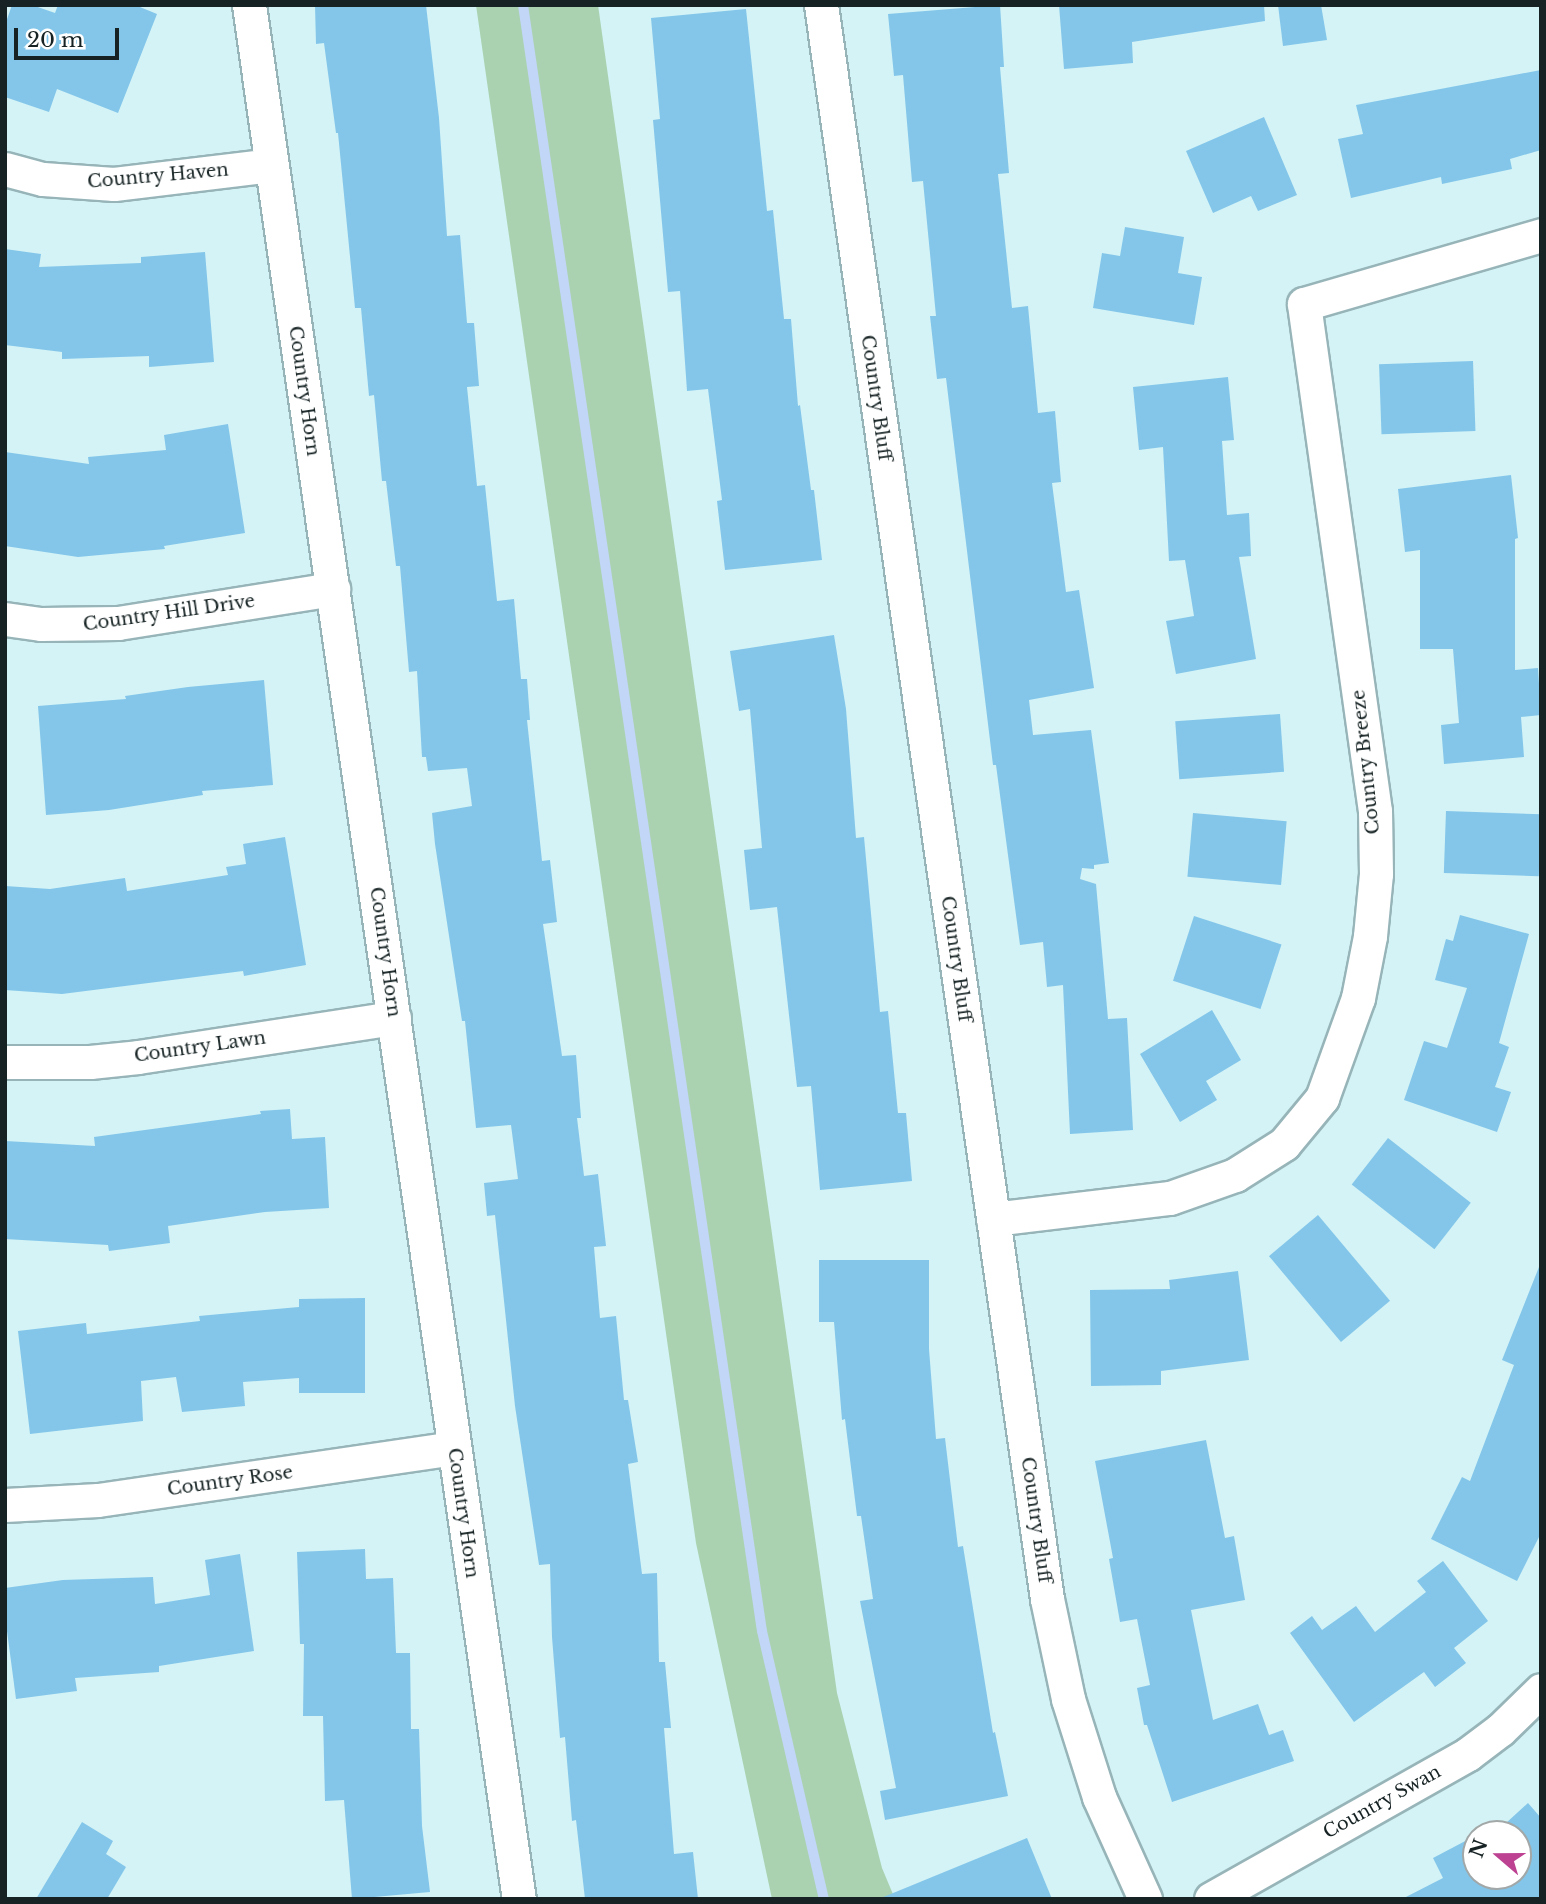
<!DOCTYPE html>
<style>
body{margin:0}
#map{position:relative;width:1546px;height:1904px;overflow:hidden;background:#d3f3f6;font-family:"Libre Baskerville",serif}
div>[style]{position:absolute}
.green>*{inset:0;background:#aad2b0}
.stream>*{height:10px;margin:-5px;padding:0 5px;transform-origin:5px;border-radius:5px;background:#c2d6f7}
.building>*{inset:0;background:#83c6ea;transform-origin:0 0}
.roads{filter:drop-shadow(2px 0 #97b5b9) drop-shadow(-2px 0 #97b5b9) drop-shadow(0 2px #97b5b9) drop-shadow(0 -2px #97b5b9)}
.minor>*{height:33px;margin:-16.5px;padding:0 16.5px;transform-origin:16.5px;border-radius:16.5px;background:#fff}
span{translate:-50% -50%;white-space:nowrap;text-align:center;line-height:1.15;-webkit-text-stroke:5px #fff;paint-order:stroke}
.street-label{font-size:18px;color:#162223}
.frame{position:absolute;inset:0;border:7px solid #162223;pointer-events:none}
.north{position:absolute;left:1462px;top:1820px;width:70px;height:70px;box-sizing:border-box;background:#fff;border:2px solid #a2a7a7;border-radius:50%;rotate:290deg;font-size:19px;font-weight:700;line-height:28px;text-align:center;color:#162223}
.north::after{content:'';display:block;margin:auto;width:24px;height:32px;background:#bd4292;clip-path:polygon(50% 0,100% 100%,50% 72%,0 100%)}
.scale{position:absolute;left:14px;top:28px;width:105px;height:32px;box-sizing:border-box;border:4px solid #162223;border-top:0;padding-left:9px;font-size:21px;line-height:24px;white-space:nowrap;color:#162223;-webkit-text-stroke:5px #fff;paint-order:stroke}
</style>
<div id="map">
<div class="green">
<div style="clip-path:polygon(476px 5px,598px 5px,837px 1693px,882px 1868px,895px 1899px,772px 1899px,696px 1543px)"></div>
</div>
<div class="stream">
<div style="left:523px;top:5px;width:1643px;rotate:81.64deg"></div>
<div style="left:762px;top:1631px;width:275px;rotate:77deg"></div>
</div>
<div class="building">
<div style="clip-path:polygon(12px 5px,32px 5px,55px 13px,58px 5px,135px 5px,157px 14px,118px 113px,57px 89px,49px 112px,5px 97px,5px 25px)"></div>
<div style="clip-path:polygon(315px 5px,426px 5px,439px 118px,447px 236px,460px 235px,467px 323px,474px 323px,479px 386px,467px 387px,477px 486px,485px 485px,497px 601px,514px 599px,521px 679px,527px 679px,530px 720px,527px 720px,542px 861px,550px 860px,557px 922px,543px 924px,562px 1056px,576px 1055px,581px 1118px,577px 1118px,584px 1176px,598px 1174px,606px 1246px,594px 1247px,600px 1318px,616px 1316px,624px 1400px,628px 1400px,638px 1462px,628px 1464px,642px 1574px,657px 1573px,659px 1662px,665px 1662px,671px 1728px,664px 1728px,674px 1854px,693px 1852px,698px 1899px,585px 1899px,576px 1820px,572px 1821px,565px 1737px,560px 1738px,552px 1637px,550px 1564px,539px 1565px,515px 1406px,495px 1215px,487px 1216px,484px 1183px,518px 1179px,511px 1125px,476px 1128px,465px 1021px,462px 1021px,435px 844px,432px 813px,472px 806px,467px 768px,428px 771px,426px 757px,422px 757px,417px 671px,409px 672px,400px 566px,396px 566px,386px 481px,382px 481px,374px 395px,369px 396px,361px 308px,355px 308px,338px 133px,336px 133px,324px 43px,316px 44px)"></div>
<div style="clip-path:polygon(1000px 5px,1004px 67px,1000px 67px,1009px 173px,998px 174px,1012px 308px,1028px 306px,1038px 413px,1055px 411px,1061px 482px,1052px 483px,1066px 592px,1079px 590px,1094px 688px,1029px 700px,1033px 735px,1091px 730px,1109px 863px,1094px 865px,1094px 869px,1082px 868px,1080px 879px,1096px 884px,1108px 1019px,1127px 1018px,1133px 1130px,1070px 1134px,1063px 985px,1047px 987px,1043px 942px,1020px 945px,996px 765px,993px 765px,946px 378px,937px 379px,930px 316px,936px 316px,923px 181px,912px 182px,903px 75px,894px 76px,888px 14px)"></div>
<div style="clip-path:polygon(1059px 5px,1264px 5px,1265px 21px,1132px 42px,1133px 63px,1064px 69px)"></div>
<div style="clip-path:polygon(1278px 5px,1321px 5px,1327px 40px,1283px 46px)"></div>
<div style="clip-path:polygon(746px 9px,767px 211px,773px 210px,784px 319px,791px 319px,798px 406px,800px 405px,811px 490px,814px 490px,822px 560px,725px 570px,717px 501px,722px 500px,708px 389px,687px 391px,680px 291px,668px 292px,653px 120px,660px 119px,651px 18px)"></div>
<div style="clip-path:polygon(1541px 70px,1541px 150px,1510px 159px,1512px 169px,1442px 184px,1441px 177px,1351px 198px,1338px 139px,1363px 134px,1356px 105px)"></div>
<div style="clip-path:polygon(1264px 117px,1297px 195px,1258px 211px,1251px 196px,1213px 213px,1186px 151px)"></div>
<div style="clip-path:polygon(1125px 227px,1184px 237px,1178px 273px,1202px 277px,1194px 325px,1093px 308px,1102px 253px,1120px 256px)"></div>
<div style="clip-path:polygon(5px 249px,41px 254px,39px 267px,141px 263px,141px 257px,205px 252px,214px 362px,149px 367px,149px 356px,62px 359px,62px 352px,5px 345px)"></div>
<div style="left:1473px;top:361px;width:70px;height:94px;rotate:88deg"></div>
<div style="clip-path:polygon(1228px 377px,1234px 440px,1222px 441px,1227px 515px,1249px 513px,1251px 556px,1239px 557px,1256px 659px,1176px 674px,1166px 621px,1194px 616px,1185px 560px,1169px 561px,1163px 447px,1139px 450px,1133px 387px)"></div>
<div style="clip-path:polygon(228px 424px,245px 533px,164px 546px,165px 549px,78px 557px,5px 546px,5px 452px,89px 464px,88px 457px,166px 450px,164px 435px)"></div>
<div style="clip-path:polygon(1511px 475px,1518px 538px,1515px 539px,1515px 670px,1538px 668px,1541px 715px,1521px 717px,1524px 757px,1444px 764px,1441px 725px,1459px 723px,1453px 649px,1420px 649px,1420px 550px,1405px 552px,1398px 489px)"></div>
<div style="clip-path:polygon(834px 635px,846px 709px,856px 838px,864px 837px,880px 1012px,888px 1011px,898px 1113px,906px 1113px,912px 1181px,820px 1190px,811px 1086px,797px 1087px,777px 907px,750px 910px,744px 850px,762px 848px,750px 709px,739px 711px,730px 651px)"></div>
<div style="clip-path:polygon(264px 680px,273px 785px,202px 791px,203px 795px,109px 810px,46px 815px,38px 706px,126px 699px,125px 696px,188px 687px)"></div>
<div style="left:1280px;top:714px;width:58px;height:105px;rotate:86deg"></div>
<div style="left:1446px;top:811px;width:95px;height:62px;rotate:2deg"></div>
<div style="left:1193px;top:813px;width:94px;height:64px;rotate:5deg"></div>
<div style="clip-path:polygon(285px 837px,306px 965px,244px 976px,243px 971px,62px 994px,5px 990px,5px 886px,50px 889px,125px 878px,127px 891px,228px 875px,226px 867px,246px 864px,243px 844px)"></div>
<div style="clip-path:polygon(1460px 915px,1529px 934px,1499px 1043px,1509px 1047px,1495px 1087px,1511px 1092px,1497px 1132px,1404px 1100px,1424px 1041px,1447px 1048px,1467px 988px,1435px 980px,1446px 939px,1453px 941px)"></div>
<div style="left:1194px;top:916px;width:92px;height:68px;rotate:18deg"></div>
<div style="clip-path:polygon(1212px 1010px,1241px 1060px,1206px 1081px,1217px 1100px,1180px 1122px,1140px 1054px)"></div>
<div style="clip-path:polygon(290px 1109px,292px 1139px,325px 1137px,329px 1208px,265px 1212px,168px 1226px,170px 1243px,109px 1251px,108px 1245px,5px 1239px,5px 1141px,95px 1146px,94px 1137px,261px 1114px,260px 1111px)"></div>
<div style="left:1388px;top:1138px;width:105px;height:59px;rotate:38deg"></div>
<div style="left:1318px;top:1215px;width:112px;height:64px;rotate:50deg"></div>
<div style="clip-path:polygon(819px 1260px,929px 1260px,929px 1349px,936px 1439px,945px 1438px,958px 1547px,963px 1546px,993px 1733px,995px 1732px,1008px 1796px,885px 1820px,880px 1791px,896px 1788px,860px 1601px,873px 1599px,861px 1516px,857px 1516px,845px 1419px,842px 1420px,834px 1322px,819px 1322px)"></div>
<div style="clip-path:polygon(1539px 1267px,1541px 1533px,1517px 1581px,1431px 1539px,1462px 1477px,1470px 1481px,1514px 1365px,1502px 1360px)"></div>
<div style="clip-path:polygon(1238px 1271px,1249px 1360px,1161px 1371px,1161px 1385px,1091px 1386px,1090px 1290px,1170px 1289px,1169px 1280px)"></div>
<div style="clip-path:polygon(365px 1298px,365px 1393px,299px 1393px,299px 1378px,243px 1382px,245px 1406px,182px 1412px,176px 1377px,141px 1381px,143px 1421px,30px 1434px,18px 1331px,86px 1323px,87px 1334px,200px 1321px,199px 1316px,299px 1307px,299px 1299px)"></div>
<div style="clip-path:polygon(1206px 1440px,1225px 1538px,1234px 1536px,1245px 1600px,1191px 1610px,1213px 1720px,1258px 1704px,1269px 1735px,1283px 1730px,1294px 1761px,1172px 1802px,1147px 1725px,1144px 1725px,1137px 1688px,1150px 1685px,1137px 1619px,1120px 1622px,1109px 1559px,1113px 1558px,1095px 1461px)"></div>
<div style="clip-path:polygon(365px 1549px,366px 1579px,393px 1578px,396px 1653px,410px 1653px,411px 1729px,419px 1729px,422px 1826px,430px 1892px,352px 1899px,344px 1800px,325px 1801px,323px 1716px,303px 1716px,304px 1644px,300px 1644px,297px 1552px)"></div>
<div style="clip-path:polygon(240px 1554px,254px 1651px,159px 1666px,159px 1672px,75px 1678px,77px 1691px,16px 1699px,5px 1616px,5px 1588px,63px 1580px,153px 1577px,155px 1604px,210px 1595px,205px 1560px)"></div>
<div style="clip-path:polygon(1443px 1561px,1488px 1621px,1454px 1648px,1466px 1663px,1435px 1687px,1424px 1672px,1354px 1722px,1290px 1633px,1312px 1616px,1322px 1630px,1356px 1606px,1375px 1632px,1426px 1592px,1417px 1581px)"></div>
<div style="clip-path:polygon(1528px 1803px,1541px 1818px,1541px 1899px,1402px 1899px,1443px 1878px,1433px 1858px,1471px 1838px,1476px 1848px,1476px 1876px,1518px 1876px,1518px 1834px,1494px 1834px)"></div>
<div style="clip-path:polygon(82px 1822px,113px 1841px,106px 1854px,126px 1867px,107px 1899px,36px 1899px)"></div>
<div style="clip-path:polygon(1027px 1838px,1052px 1899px,881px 1899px,881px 1898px)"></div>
</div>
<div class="roads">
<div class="minor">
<div style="left:249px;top:5px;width:1913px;rotate:81.89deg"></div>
<div style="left:821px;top:5px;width:1610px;rotate:81.93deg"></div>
<div style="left:1047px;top:1599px;width:102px;rotate:78.1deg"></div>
<div style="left:1068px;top:1699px;width:103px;rotate:72.4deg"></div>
<div style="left:1099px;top:1797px;width:112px;rotate:65.7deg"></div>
<div style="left:5px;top:169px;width:39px;rotate:15deg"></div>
<div style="left:43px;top:179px;width:71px;rotate:4deg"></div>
<div style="left:114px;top:184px;width:158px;rotate:-6.9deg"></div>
<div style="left:5px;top:619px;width:36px;rotate:8deg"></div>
<div style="left:41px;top:624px;width:77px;rotate:-0.7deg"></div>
<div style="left:118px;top:623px;width:218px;rotate:-9deg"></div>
<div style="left:5px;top:1062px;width:85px"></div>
<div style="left:90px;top:1062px;width:48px;rotate:-5.9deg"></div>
<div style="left:138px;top:1057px;width:259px;rotate:-8.7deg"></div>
<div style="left:993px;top:1219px;width:178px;rotate:-6.8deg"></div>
<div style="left:1170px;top:1198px;width:69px;rotate:-19.5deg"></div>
<div style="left:1235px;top:1175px;width:58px;rotate:-32.3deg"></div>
<div style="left:1284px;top:1144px;width:60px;rotate:-50.4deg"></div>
<div style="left:1322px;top:1098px;width:106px;rotate:-70.2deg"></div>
<div style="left:1358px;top:998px;width:63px;rotate:-79deg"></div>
<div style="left:1370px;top:936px;width:62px;rotate:-84.5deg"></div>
<div style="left:1376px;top:874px;width:63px;rotate:-90.9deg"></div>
<div style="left:1375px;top:811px;width:512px;rotate:-97.97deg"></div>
<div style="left:1304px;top:304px;width:247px;rotate:-16.2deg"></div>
<div style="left:5px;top:1505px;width:93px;rotate:-3.1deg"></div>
<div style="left:98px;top:1500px;width:359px;rotate:-8.3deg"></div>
<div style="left:1211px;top:1899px;width:295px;rotate:-29.4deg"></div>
<div style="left:1468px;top:1754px;width:40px;rotate:-37deg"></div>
<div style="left:1500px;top:1730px;width:57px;rotate:-44.3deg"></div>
</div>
</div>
<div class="street-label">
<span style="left:158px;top:176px;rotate:-5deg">Country Haven</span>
<span style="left:304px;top:391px;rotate:82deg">Country Horn</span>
<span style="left:876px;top:398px;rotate:82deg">Country Bluff</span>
<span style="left:169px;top:613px;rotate:-8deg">Country Hill Drive</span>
<span style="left:1366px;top:762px;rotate:-96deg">Country Breeze</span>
<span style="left:385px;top:952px;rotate:82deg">Country Horn</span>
<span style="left:956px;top:959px;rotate:82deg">Country Bluff</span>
<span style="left:200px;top:1047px;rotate:-8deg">Country Lawn</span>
<span style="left:230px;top:1481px;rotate:-8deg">Country Rose</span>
<span style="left:463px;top:1513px;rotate:82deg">Country Horn</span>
<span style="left:1036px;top:1520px;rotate:82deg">Country Bluff</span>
<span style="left:1382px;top:1802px;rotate:-29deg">Country Swan</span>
</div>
<div class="frame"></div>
<div class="north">N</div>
<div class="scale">20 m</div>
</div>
